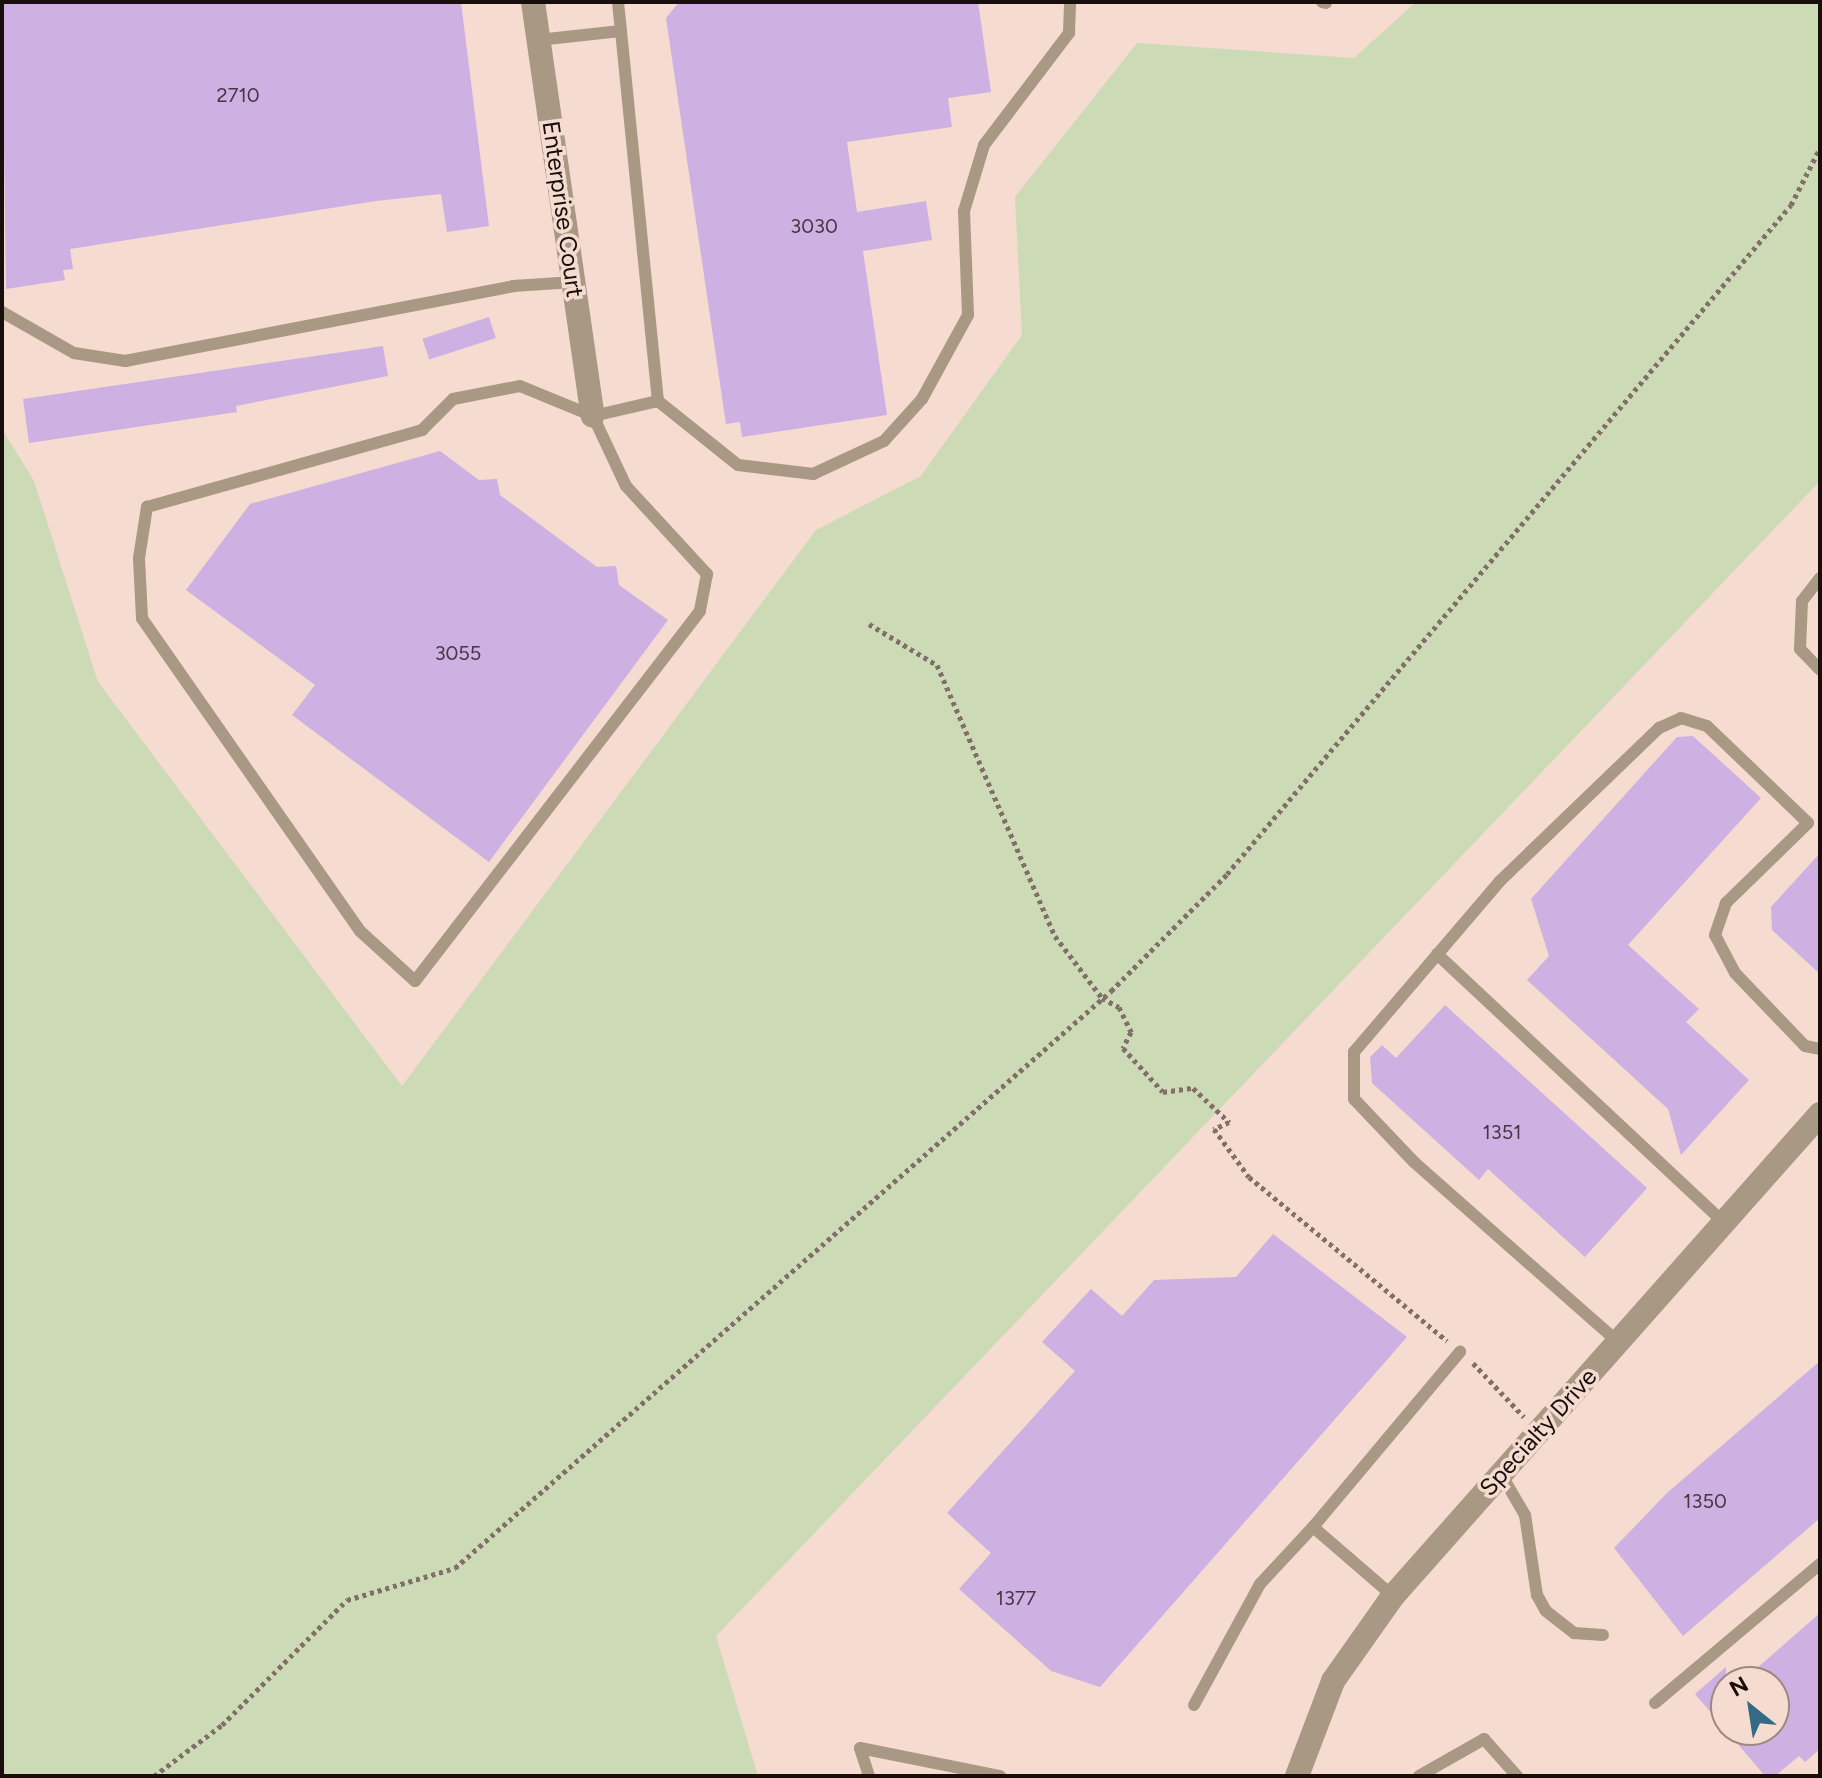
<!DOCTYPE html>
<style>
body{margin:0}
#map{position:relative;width:1822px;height:1778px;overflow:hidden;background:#f5dbd0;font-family:Figtree,sans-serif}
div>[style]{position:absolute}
.green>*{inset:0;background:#ccdab6}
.building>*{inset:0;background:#ceb0e2;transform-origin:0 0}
.path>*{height:5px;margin-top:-2.5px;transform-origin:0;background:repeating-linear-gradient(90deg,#817069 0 4px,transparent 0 8px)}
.service>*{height:12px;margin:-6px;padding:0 6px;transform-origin:6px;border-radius:6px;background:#a99884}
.minor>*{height:24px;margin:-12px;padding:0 12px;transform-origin:12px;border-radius:12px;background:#a99884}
span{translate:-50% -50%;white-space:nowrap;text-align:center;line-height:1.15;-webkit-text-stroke:7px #f5dbd0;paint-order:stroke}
.number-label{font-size:20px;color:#463742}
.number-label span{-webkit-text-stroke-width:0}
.street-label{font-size:24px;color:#180f0c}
.frame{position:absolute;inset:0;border:4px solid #180f0c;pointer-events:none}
.north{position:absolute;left:1710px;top:1666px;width:80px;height:80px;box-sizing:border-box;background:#f5dbd0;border:2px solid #9d8982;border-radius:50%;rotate:330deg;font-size:22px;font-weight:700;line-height:32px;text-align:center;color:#180f0c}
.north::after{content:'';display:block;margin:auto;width:28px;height:36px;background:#336a85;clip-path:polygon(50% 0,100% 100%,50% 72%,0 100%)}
</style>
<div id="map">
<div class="green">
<div style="clip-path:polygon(1416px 2px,1820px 2px,1820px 481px,716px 1636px,758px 1776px,2px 1776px,2px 429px,34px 481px,98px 682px,402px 1086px,816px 530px,921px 476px,1022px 335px,1015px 197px,1137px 43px,1354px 58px)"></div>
</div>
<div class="building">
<div style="clip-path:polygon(2px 2px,461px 2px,489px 226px,447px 232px,441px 194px,376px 201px,70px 249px,73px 269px,63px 270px,65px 280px,6px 289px)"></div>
<div style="clip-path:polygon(679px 2px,978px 2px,991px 92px,948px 98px,952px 127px,847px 142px,857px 212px,926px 201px,932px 240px,863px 251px,887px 415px,742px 437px,740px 422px,726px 424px,666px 18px)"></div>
<div style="left:489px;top:317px;width:22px;height:70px;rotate:72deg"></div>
<div style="clip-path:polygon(383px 346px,388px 376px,236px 406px,237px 412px,29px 443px,23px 399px)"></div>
<div style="clip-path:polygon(440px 451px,479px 480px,497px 479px,500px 495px,597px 567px,616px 566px,619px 585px,668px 620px,489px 862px,292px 715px,315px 685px,186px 590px,250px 504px)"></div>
<div style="clip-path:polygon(1693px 736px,1761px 798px,1628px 945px,1699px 1009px,1686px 1022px,1749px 1080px,1681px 1155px,1668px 1109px,1527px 980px,1549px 956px,1531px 899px,1677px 737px)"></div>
<div style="clip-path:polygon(1820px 853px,1820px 974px,1772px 930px,1771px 907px)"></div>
<div style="clip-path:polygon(1445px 1005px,1647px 1188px,1585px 1257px,1488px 1169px,1479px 1180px,1372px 1083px,1370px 1057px,1382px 1045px,1396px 1058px)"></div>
<div style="clip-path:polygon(1273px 1234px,1407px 1337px,1100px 1687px,1051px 1671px,959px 1589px,991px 1553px,947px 1513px,1075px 1371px,1042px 1342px,1091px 1289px,1122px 1316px,1154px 1280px,1236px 1277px)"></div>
<div style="clip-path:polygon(1820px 1361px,1820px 1518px,1683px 1636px,1614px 1548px,1667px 1493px)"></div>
<div style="clip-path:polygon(1820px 1613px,1820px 1749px,1805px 1762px,1799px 1756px,1775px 1776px,1765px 1776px,1695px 1694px,1726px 1667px,1726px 1730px,1774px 1730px,1774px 1682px,1741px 1682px)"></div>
</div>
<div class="path">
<div style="left:869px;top:624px;width:79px;rotate:31.1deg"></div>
<div style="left:937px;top:665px;width:296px;rotate:66.5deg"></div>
<div style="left:1055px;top:936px;width:78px;rotate:52.8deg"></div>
<div style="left:1102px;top:998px;width:19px;rotate:28deg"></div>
<div style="left:1119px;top:1007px;width:28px;rotate:64deg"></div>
<div style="left:1131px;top:1032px;width:18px;rotate:117deg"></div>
<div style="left:1123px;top:1048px;width:59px;rotate:47.7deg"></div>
<div style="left:1163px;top:1092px;width:30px;rotate:-8deg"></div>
<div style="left:1193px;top:1088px;width:50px;rotate:43.4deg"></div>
<div style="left:1229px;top:1122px;width:17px;rotate:155deg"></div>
<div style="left:1214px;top:1129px;width:59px;rotate:53.9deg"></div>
<div style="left:1249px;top:1177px;width:257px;rotate:39.6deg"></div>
<div style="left:1473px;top:1363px;width:74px;rotate:46.6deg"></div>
<div style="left:154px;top:1776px;width:85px;rotate:-36.9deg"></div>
<div style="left:222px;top:1725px;width:177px;rotate:-45deg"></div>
<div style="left:347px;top:1600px;width:113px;rotate:-16.5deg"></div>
<div style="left:455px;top:1568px;width:874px;rotate:-41.33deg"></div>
<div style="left:1111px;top:991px;width:165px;rotate:-45.2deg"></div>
<div style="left:1227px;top:874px;width:875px;rotate:-49.87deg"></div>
<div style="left:1791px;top:205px;width:64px;rotate:-63deg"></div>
</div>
<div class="service">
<div style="left:1322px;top:2px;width:4px;rotate:14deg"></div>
<div style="left:621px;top:31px;width:372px;rotate:84.3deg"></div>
<div style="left:538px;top:40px;width:83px;rotate:-6.2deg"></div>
<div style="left:621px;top:31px;width:29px;rotate:-96deg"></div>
<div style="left:2px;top:312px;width:83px;rotate:29.7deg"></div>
<div style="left:74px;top:353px;width:52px;rotate:8.9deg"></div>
<div style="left:125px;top:361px;width:395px;rotate:-10.9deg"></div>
<div style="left:513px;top:286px;width:61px;rotate:-3.8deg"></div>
<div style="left:593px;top:416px;width:77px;rotate:64.8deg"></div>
<div style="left:626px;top:486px;width:120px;rotate:47.4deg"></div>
<div style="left:707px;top:574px;width:38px;rotate:101deg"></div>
<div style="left:700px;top:611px;width:467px;rotate:127.6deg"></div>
<div style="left:415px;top:981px;width:74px;rotate:-137.7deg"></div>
<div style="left:360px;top:931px;width:381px;rotate:-124.9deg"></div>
<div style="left:142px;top:618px;width:60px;rotate:-92.9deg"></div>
<div style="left:139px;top:558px;width:52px;rotate:-81.1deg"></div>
<div style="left:147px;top:507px;width:286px;rotate:-15.6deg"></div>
<div style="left:422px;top:430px;width:44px;rotate:-45deg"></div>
<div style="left:453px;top:399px;width:68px;rotate:-11deg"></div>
<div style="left:520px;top:386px;width:79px;rotate:22.3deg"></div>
<div style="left:593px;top:416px;width:67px;rotate:-13deg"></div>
<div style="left:658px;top:401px;width:102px;rotate:38.7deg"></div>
<div style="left:738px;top:465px;width:76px;rotate:6.8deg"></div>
<div style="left:813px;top:474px;width:78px;rotate:-24.9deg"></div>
<div style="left:884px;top:441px;width:57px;rotate:-47.9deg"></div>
<div style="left:922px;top:399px;width:96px;rotate:-61.3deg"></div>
<div style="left:968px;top:315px;width:104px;rotate:-92.2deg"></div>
<div style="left:964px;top:211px;width:69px;rotate:-73.1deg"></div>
<div style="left:984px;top:145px;width:141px;rotate:-52.8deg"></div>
<div style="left:1069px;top:33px;width:31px;rotate:-88deg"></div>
<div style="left:1820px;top:578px;width:29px;rotate:128deg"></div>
<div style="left:1802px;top:601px;width:48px;rotate:92.4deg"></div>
<div style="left:1800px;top:649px;width:29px;rotate:46deg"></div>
<div style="left:1437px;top:954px;width:393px;rotate:43.1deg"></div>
<div style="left:1618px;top:1342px;width:272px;rotate:-138.6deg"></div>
<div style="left:1414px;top:1162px;width:87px;rotate:-133.6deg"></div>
<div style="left:1354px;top:1099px;width:47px;rotate:-90deg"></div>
<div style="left:1354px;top:1052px;width:225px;rotate:-49.5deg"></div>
<div style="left:1500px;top:881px;width:221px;rotate:-43.9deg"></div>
<div style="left:1659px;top:728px;width:24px;rotate:-24deg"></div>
<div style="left:1681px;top:718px;width:27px;rotate:17deg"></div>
<div style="left:1707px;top:726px;width:140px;rotate:43.8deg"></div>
<div style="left:1808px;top:823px;width:115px;rotate:135.7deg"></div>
<div style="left:1726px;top:903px;width:34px;rotate:109deg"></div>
<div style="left:1715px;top:935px;width:43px;rotate:62.2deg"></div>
<div style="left:1735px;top:973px;width:101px;rotate:46.2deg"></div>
<div style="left:1805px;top:1046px;width:15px;rotate:11deg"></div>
<div style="left:1501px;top:1474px;width:48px;rotate:59.7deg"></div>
<div style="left:1525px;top:1515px;width:81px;rotate:81.5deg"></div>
<div style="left:1537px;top:1595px;width:18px;rotate:61deg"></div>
<div style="left:1546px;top:1611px;width:36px;rotate:38deg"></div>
<div style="left:1574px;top:1633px;width:29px;rotate:4deg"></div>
<div style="left:1313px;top:1527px;width:229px;rotate:-50deg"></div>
<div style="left:1655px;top:1703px;width:216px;rotate:-40.1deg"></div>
<div style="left:1194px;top:1705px;width:138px;rotate:-61.4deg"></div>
<div style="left:1260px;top:1584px;width:78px;rotate:-47.1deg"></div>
<div style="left:1313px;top:1527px;width:106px;rotate:40.8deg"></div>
<div style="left:869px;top:1776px;width:29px;rotate:-108deg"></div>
<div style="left:860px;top:1748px;width:143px;rotate:11.3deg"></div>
<div style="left:1419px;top:1776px;width:75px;rotate:-29.6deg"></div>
<div style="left:1484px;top:1739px;width:50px;rotate:48.3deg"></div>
</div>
<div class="minor">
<div style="left:533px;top:2px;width:418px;rotate:81.8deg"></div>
<div style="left:1297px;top:1776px;width:102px;rotate:-69.2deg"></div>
<div style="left:1333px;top:1681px;width:104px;rotate:-54.8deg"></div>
<div style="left:1393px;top:1596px;width:644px;rotate:-48.46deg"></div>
</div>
<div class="number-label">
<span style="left:238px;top:95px">2710</span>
<span style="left:814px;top:226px">3030</span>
<span style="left:458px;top:653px">3055</span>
<span style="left:1502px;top:1132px">1351</span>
<span style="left:1705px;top:1501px">1350</span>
<span style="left:1016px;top:1598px">1377</span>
</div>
<div class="street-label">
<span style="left:563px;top:209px;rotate:82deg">Enterprise Court</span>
<span style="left:1538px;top:1432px;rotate:-48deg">Specialty Drive</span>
</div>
<div class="frame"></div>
<div class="north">N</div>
</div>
